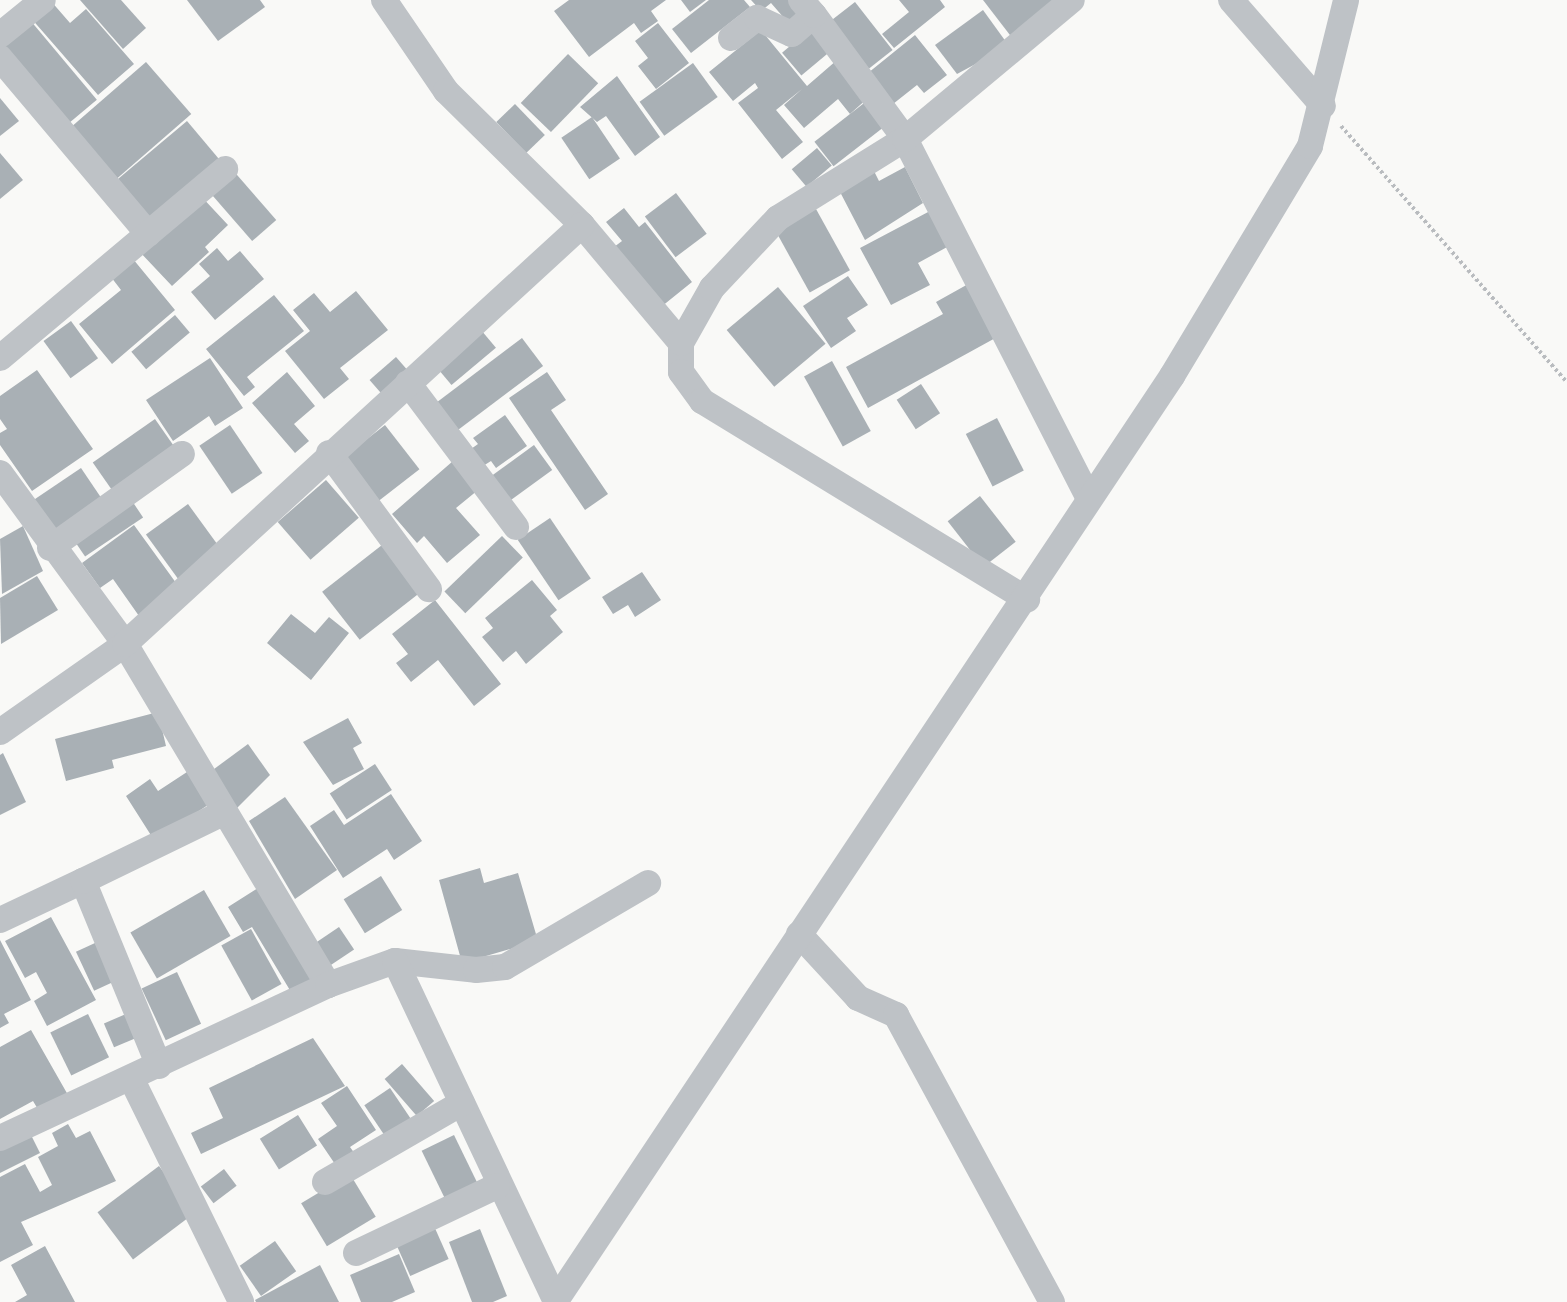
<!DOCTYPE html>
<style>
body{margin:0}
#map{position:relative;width:1567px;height:1302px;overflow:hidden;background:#f9f9f7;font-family:Quicksand,sans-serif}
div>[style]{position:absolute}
.building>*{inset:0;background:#a9b0b5;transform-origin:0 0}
.path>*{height:4px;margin-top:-2px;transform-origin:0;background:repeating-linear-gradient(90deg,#b9bcbf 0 3px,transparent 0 6px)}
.street>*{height:26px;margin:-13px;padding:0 13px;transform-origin:13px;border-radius:13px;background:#bec2c6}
span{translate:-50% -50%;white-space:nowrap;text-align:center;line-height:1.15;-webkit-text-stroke:6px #fff;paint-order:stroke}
</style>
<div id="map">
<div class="building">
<div style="clip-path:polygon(50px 0,70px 23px,86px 9px,134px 64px,98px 95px,30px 17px)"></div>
<div style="clip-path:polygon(80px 0,121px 0,146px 28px,123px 49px)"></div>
<div style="clip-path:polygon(187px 0,260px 0,265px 7px,218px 41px)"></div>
<div style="clip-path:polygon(569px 0,666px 0,651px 11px,658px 21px,641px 33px,634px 23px,589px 57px,554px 11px)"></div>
<div style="clip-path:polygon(681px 0,706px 0,690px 12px)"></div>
<div style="clip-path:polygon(709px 0,744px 0,750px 7px,691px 53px,672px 29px)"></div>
<div style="clip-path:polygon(751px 0,797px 0,807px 12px,791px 26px,771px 3px,761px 11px)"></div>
<div style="clip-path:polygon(899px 0,940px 0,945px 7px,894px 48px,882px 34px,909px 12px)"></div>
<div style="clip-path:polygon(983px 0,1059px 0,1013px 39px)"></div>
<div style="left:855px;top:2px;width:61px;height:31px;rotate:52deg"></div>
<div style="clip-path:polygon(983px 10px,1009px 46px,957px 74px,935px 45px)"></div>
<div style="left:30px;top:20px;width:104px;height:39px;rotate:50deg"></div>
<div style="clip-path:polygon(658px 23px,689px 63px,656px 89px,638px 66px,648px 58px,635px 41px)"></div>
<div style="left:815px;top:25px;width:30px;height:43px;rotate:50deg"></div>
<div style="clip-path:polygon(761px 30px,807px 86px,837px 60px,869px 97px,850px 114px,838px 99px,804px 128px,784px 105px,802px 89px,776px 110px,803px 142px,782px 159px,738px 103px,758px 88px,755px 83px,733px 101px,709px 72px)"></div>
<div style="clip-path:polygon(915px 35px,947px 75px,924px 93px,917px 85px,893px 104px,868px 73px)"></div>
<div style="left:568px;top:54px;width:42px;height:68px;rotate:44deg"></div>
<div style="left:146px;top:62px;width:69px;height:106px;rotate:49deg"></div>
<div style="left:693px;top:63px;width:42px;height:66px;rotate:54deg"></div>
<div style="clip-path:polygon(617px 76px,660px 137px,635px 156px,606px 116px,597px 122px,580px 107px)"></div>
<div style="clip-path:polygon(0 98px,19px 121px,0 136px)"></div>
<div style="left:868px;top:100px;width:31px;height:68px;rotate:52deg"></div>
<div style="left:515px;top:104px;width:43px;height:26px;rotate:46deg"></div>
<div style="left:592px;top:117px;width:50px;height:37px;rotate:56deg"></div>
<div style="left:187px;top:121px;width:53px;height:99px;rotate:50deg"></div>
<div style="left:817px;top:148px;width:23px;height:33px;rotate:50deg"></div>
<div style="clip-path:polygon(0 153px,23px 180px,0 199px)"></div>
<div style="clip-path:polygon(905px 167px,923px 203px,865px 240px,839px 190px,874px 171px,879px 181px)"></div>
<div style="left:231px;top:168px;width:69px;height:32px;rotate:49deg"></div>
<div style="left:676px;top:193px;width:51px;height:39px;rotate:53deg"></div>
<div style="clip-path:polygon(199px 194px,228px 225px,205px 247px,209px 252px,172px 286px,138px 250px)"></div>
<div style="clip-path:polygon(624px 208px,639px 227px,645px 222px,692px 282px,661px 307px,614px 247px,622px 241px,606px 222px)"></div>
<div style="left:816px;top:209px;width:70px;height:46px;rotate:61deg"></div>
<div style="clip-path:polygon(930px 211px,949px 246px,918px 263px,930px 285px,891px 305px,860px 248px)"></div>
<div style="clip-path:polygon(217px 248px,228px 261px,240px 251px,264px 279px,215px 320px,191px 292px,210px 276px,199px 264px)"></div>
<div style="clip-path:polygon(133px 259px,175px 310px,112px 364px,79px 324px,121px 290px,111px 277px)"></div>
<div style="clip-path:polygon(848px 276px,868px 305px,847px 318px,856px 331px,831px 348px,803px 306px)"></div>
<div style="clip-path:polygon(970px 283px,999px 336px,868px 408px,846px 367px,943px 314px,936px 302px)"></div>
<div style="left:778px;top:287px;width:74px;height:67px;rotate:50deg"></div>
<div style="clip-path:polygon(356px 291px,388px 330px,340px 368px,349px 379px,324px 399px,285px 351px,310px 331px,293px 310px,314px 293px,330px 312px)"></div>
<div style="clip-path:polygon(274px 295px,304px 331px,247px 377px,255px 387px,244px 396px,206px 349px)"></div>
<div style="left:175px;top:315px;width:23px;height:57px;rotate:50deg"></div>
<div style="left:71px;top:321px;width:46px;height:34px;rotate:54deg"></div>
<div style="left:476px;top:324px;width:31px;height:58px;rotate:50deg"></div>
<div style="left:522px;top:338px;width:35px;height:107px;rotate:53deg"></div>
<div style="left:396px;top:357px;width:20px;height:35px;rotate:49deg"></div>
<div style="clip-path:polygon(210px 358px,243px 408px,215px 426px,209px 416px,173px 441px,146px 400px)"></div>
<div style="left:832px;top:361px;width:80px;height:32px;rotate:61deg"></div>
<div style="clip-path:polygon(37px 370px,93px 449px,32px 491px,0 445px,0 433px,7px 429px,0 419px,0 396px)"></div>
<div style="clip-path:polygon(287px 372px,315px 406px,294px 424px,309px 441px,295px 453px,252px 403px)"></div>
<div style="clip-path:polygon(547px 372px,566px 400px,551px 410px,608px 494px,585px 510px,509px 398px)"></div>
<div style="left:921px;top:384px;width:35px;height:29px;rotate:57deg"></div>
<div style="clip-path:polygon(505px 415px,527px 446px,496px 468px,491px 461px,483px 466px,471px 449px,478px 444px,473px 438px)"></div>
<div style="left:997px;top:418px;width:59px;height:35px;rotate:63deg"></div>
<div style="left:155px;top:419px;width:42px;height:76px;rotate:55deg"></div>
<div style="left:230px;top:425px;width:58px;height:37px;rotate:56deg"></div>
<div style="left:385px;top:425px;width:56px;height:54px;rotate:52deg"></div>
<div style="left:534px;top:445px;width:31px;height:54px;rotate:54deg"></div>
<div style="clip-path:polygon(453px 461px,478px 490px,456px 508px,480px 535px,447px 563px,424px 536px,417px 543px,392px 514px)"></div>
<div style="left:81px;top:468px;width:45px;height:63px;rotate:56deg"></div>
<div style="left:326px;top:480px;width:50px;height:64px;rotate:49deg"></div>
<div style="left:128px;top:495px;width:27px;height:70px;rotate:56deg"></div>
<div style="left:980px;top:496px;width:58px;height:41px;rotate:52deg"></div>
<div style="left:188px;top:504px;width:57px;height:52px;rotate:54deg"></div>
<div style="left:550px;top:518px;width:73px;height:39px;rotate:56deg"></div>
<div style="clip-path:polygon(134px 525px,179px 587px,139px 616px,113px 579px,100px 588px,82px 563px)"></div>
<div style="clip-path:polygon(23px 526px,43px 571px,2px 594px,0 539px)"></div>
<div style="left:502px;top:536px;width:30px;height:80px;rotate:46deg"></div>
<div style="left:382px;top:545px;width:61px;height:76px;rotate:52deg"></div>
<div style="clip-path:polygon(642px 572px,661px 600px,635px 617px,628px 605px,613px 614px,602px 597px)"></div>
<div style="clip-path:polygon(37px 576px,58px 610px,1px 644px,0 598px)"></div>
<div style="clip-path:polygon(532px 580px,557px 610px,550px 616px,563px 632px,526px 664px,516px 651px,503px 662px,482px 637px,493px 628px,485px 618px)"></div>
<div style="clip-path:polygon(435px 600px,501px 684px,474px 706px,438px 660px,411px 682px,396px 663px,408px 654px,392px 634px)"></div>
<div style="clip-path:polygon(291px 614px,315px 633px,329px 617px,349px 633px,311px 680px,267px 643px)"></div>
<div style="clip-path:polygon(158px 712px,166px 746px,112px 760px,114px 768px,66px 781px,55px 739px)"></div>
<div style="clip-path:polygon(348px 718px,362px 743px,353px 748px,364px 769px,333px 785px,303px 742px)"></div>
<div style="clip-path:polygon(248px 744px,270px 775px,237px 808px,210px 772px)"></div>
<div style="clip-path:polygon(3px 753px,26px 802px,0 815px,0 755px)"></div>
<div style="left:375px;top:764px;width:31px;height:54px;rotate:57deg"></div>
<div style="clip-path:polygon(187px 772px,208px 805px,154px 840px,126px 796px,150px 779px,158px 791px)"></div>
<div style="clip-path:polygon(391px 794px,422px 841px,394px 860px,387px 849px,343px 878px,310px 826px,334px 810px,344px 825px)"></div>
<div style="clip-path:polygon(285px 797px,337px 870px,295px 899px,249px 821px)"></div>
<div style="clip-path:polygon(480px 868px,484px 883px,518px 873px,538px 941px,462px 963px,439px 880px)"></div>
<div style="left:381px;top:876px;width:40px;height:44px;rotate:58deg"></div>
<div style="clip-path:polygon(258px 888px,316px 983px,294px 997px,252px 927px,243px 932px,228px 907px)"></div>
<div style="left:204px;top:890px;width:53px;height:85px;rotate:60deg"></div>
<div style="clip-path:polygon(51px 917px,96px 1000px,47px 1026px,34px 1001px,47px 993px,36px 972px,25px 978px,5px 941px)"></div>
<div style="left:339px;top:927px;width:27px;height:37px;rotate:56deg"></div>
<div style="left:251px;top:929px;width:63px;height:34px;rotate:61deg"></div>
<div style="clip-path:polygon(0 940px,31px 1000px,4px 1014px,9px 1023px,0 1028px)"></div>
<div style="left:95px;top:943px;width:43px;height:21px;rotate:65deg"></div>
<div style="left:177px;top:972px;width:57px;height:39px;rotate:65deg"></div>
<div style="left:88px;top:1014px;width:48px;height:42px;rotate:64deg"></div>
<div style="left:126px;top:1014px;width:26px;height:24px;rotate:67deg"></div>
<div style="clip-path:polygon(31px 1030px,68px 1095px,39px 1111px,33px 1101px,0 1119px,0 1047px)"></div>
<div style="clip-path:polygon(313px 1038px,345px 1086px,201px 1154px,191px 1133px,223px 1118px,209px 1088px)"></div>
<div style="left:402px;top:1064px;width:49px;height:23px;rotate:49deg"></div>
<div style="clip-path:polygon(347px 1086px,376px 1130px,350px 1147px,355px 1154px,337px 1167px,318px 1139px,337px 1126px,321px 1103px)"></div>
<div style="left:390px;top:1088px;width:45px;height:31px;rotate:56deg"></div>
<div style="left:298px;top:1115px;width:36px;height:45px;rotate:58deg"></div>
<div style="clip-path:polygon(68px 1124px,76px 1138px,90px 1131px,116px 1181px,21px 1222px,33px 1245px,0 1262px,0 1177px,25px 1164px,40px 1192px,52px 1185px,38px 1157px,58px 1146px,52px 1133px)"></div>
<div style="clip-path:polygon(30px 1133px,40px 1153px,0 1173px,0 1148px)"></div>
<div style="left:454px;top:1135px;width:58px;height:36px;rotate:64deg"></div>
<div style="left:159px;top:1166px;width:59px;height:77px;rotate:53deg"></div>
<div style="left:224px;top:1169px;width:21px;height:29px;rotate:53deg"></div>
<div style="left:350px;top:1174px;width:50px;height:57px;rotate:59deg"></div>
<div style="left:434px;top:1226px;width:36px;height:42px;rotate:66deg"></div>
<div style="clip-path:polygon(480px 1229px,507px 1296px,493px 1302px,472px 1302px,449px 1242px)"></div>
<div style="left:275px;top:1241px;width:37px;height:43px;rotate:55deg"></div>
<div style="clip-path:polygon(45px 1246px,75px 1302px,15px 1302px,27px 1295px,11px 1265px)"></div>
<div style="clip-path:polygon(399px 1254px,415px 1292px,392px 1302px,361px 1302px,350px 1275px)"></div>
<div style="clip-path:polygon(320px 1265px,339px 1302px,256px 1302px,255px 1300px)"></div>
</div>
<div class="path">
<div style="left:1341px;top:126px;width:341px;rotate:48.6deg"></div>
</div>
<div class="street">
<div style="left:384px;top:0;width:110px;rotate:55.7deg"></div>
<div style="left:446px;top:91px;width:191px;rotate:44.6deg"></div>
<div style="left:582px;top:225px;width:154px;rotate:50deg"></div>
<div style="left:681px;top:343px;width:29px;rotate:90deg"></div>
<div style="left:681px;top:372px;width:36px;rotate:54deg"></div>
<div style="left:702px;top:401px;width:381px;rotate:31.4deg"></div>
<div style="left:1231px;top:0;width:140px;rotate:49deg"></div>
<div style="left:814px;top:15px;width:154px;rotate:53.7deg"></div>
<div style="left:905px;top:139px;width:401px;rotate:62.9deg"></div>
<div style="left:0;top:35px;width:55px;rotate:-39.1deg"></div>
<div style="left:731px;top:38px;width:33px;rotate:-38deg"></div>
<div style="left:757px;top:18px;width:38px;rotate:25deg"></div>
<div style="left:792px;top:34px;width:29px;rotate:-41deg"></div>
<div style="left:814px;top:15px;width:20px;rotate:-131deg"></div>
<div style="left:0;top:58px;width:230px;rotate:49.9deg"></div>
<div style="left:681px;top:343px;width:63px;rotate:-60.6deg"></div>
<div style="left:712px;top:288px;width:96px;rotate:-46.7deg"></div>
<div style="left:778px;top:218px;width:150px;rotate:-31.9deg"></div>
<div style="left:905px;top:139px;width:217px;rotate:-39.8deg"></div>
<div style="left:0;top:358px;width:294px;rotate:-40deg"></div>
<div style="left:408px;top:383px;width:180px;rotate:53.1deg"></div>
<div style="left:329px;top:453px;width:169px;rotate:53.7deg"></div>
<div style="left:0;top:473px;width:212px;rotate:53.8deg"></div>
<div style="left:125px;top:644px;width:397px;rotate:59.2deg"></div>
<div style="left:50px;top:548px;width:162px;rotate:-35.5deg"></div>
<div style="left:0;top:732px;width:153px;rotate:-35.1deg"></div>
<div style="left:125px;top:644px;width:620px;rotate:-42.52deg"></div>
<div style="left:0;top:920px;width:92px;rotate:-25.2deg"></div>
<div style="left:799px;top:934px;width:87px;rotate:47.3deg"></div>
<div style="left:858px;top:998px;width:42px;rotate:24.1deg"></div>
<div style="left:896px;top:1015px;width:327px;rotate:61.5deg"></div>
<div style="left:395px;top:961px;width:81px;rotate:6.3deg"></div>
<div style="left:476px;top:970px;width:29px;rotate:-6deg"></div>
<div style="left:505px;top:967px;width:166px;rotate:-30.4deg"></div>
<div style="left:159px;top:1066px;width:200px;rotate:-112.3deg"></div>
<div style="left:83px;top:881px;width:156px;rotate:-25.9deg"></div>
<div style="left:132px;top:1080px;width:247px;rotate:63.8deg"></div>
<div style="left:0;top:1138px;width:362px;rotate:-25deg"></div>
<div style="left:328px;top:985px;width:71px;rotate:-19.7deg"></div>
<div style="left:395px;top:961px;width:376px;rotate:64.7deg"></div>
<div style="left:325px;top:1182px;width:158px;rotate:-30deg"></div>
<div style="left:356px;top:1253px;width:156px;rotate:-25.4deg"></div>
<div style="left:555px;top:1302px;width:1113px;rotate:-56.32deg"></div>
<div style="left:1172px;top:376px;width:268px;rotate:-59deg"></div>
<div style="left:1310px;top:146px;width:150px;rotate:-76.1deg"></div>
</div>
</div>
